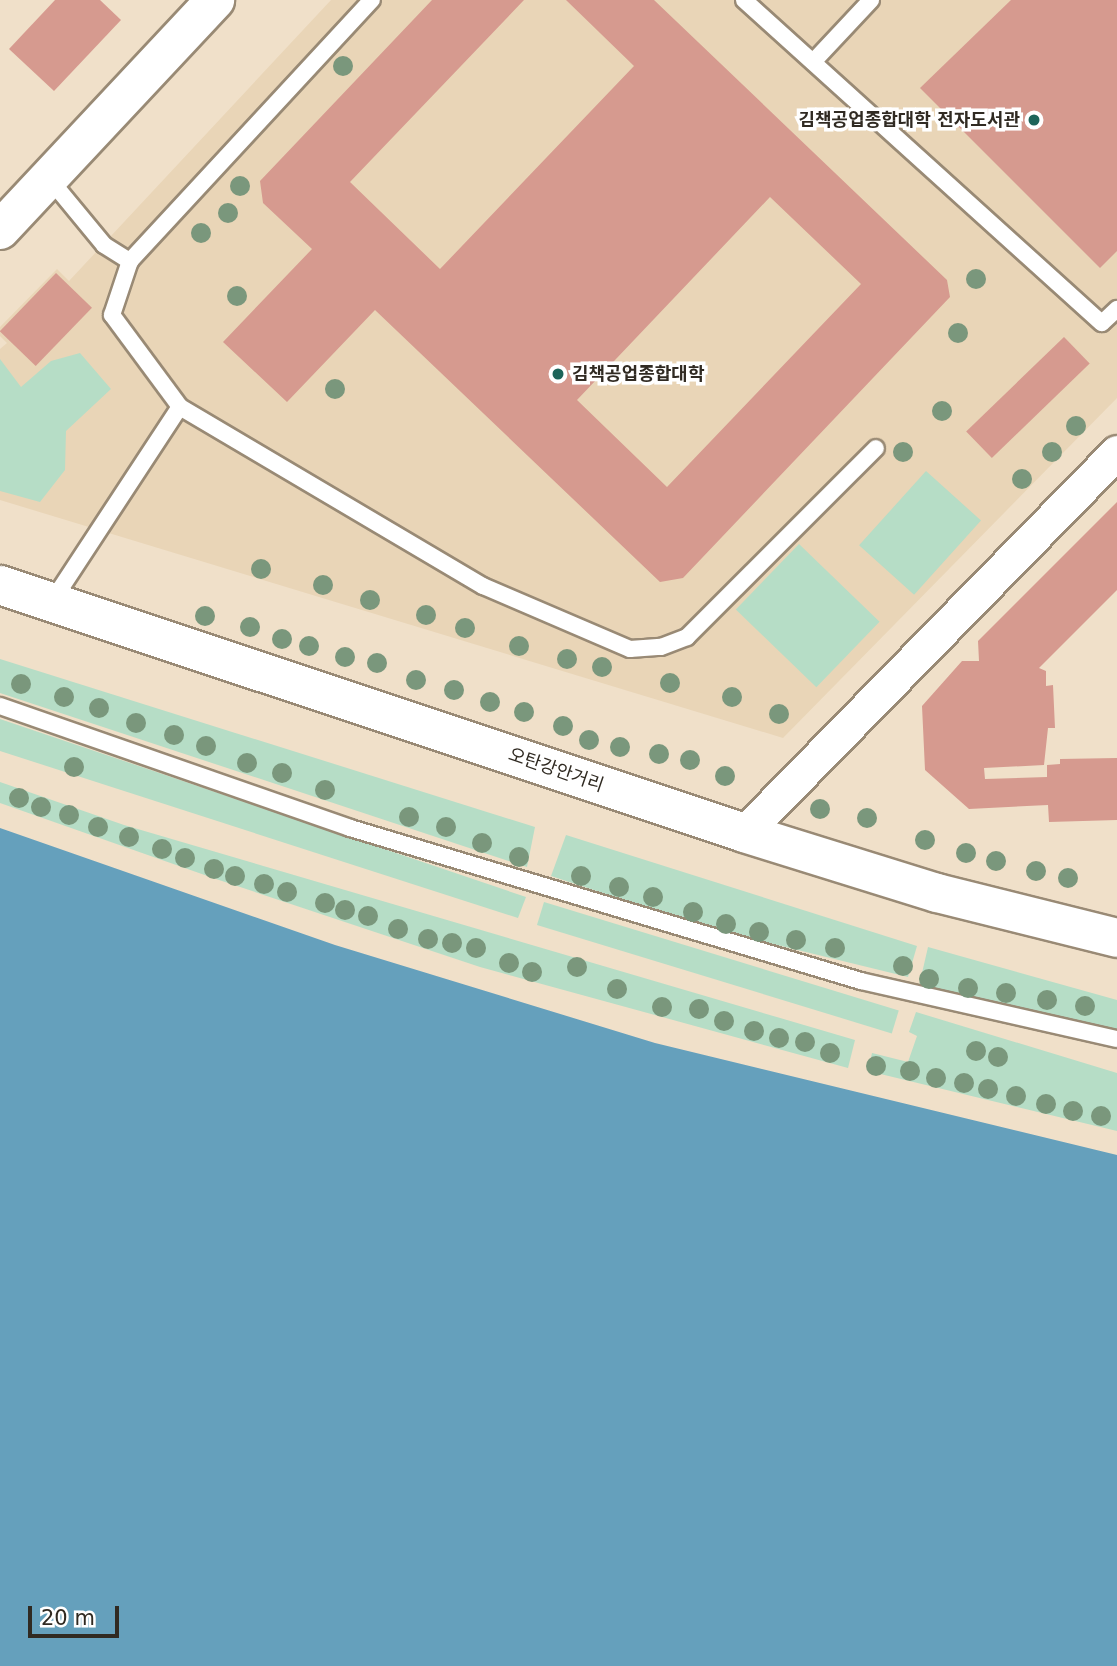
<!DOCTYPE html>
<meta charset="utf-8">
<style>
body{margin:0}
#map{position:relative;width:1117px;height:1666px;overflow:hidden;background:#f0e0c9;font-family:"DejaVu Sans","Noto Sans KR",sans-serif}
div>[style]{position:absolute}
.built>*{inset:0;background:#e9d5b7}
.green>*{inset:0;background:#b6ddc6;transform-origin:0 0}
.water>*{inset:0;background:#65a0bc}
.building>*{inset:0;background:#d69a8f;transform-origin:0 0}
.roads{filter:drop-shadow(2px 0 #998a75) drop-shadow(-2px 0 #998a75) drop-shadow(0 2px #998a75) drop-shadow(0 -2px #998a75)}
.lane>*{height:16px;margin:-8px;padding:0 8px;transform-origin:8px;border-radius:8px;background:#fff}
.street>*{height:33px;margin:-16.5px;padding:0 16.5px;transform-origin:16.5px;border-radius:16.5px;background:#fff}
.secondary>*{height:38px;margin:-19px;padding:0 19px;transform-origin:19px;border-radius:19px;background:#fff}
.trees>*{width:20px;height:20px;margin:-10px;border-radius:50%;background:#7a977c}
.dots>*{width:19px;height:19px;translate:-50% -50%;box-sizing:border-box;border:4px solid #fff;border-radius:50%}
span{translate:-50% -50%;white-space:nowrap;text-align:center;line-height:1.15;-webkit-text-stroke:7px #fff;paint-order:stroke}
.poi-label{font-size:18px;color:#302a22;font-weight:700}
.right{translate:-100% -50%;text-align:right}
.left{translate:0 -50%;text-align:left}
.street-label{font-size:18px;color:#302a22}
.scale{position:absolute;left:28px;top:1606px;width:91px;height:32px;box-sizing:border-box;border:4px solid #302a22;border-top:0;padding-left:9px;font-size:21px;line-height:24px;white-space:nowrap;color:#302a22;-webkit-text-stroke:5px #fff;paint-order:stroke}
</style>
<div id="map">
<div class="built">
<div style="clip-path:polygon(331px 0,1117px 0,1117px 398px,783px 738px,0 500px,0 349px,7px 343px,0 336px,0 327px,57px 269px,69px 281px)"></div>
</div>
<div class="green">
<div style="clip-path:polygon(80px 353px,111px 389px,66px 431px,65px 470px,40px 502px,0 491px,0 359px,21px 387px,51px 361px)"></div>
<div style="left:926px;top:471px;width:74px;height:100px;rotate:42deg"></div>
<div style="left:799px;top:544px;width:112px;height:91px;rotate:44deg"></div>
<div style="clip-path:polygon(0 659px,535px 827px,527px 867px,0 693px)"></div>
<div style="clip-path:polygon(0 719px,526px 897px,518px 918px,0 751px)"></div>
<div style="clip-path:polygon(0 782px,124px 825px,855px 1040px,848px 1068px,480px 967px,216px 879px,0 803px)"></div>
<div style="clip-path:polygon(566px 835px,917px 946px,908px 977px,716px 930px,551px 876px)"></div>
<div style="left:544px;top:902px;width:371px;height:24px;rotate:17deg"></div>
<div style="clip-path:polygon(928px 947px,1117px 1000px,1117px 1030px,919px 986px)"></div>
<div style="clip-path:polygon(916px 1012px,1117px 1073px,1117px 1131px,868px 1071px,872px 1053px,908px 1062px,917px 1036px,909px 1032px)"></div>
</div>
<div class="water">
<div style="clip-path:polygon(0 828px,335px 945px,655px 1043px,1117px 1155px,1117px 1666px,0 1666px)"></div>
</div>
<div class="building">
<div style="clip-path:polygon(55px 0,100px 0,121px 20px,54px 91px,9px 49px)"></div>
<div style="clip-path:polygon(evenodd,432px 0,524px 0,350px 182px,440px 269px,634px 66px,566px 0,654px 0,947px 280px,950px 297px,683px 578px,660px 582px,375px 310px,287px 402px,223px 342px,312px 249px,263px 203px,260px 181px,432px 0,770px 197px,861px 284px,667px 487px,577px 400px,770px 197px)"></div>
<div style="clip-path:polygon(1011px 0,1117px 0,1117px 251px,1100px 268px,920px 88px)"></div>
<div style="left:56px;top:273px;width:50px;height:81px;rotate:44deg"></div>
<div style="left:1064px;top:337px;width:37px;height:136px;rotate:46deg"></div>
<div style="clip-path:polygon(1117px 502px,1117px 590px,1039px 668px,1046px 671px,1046px 686px,1053px 685px,1055px 728px,1048px 728px,1044px 765px,984px 768px,985px 779px,1047px 777px,1047px 765px,1060px 764px,1060px 759px,1117px 758px,1117px 820px,1049px 822px,1048px 805px,969px 809px,925px 770px,922px 706px,962px 661px,979px 661px,978px 641px)"></div>
</div>
<div class="roads">
<div class="lane">
<div style="left:744px;top:0;width:482px;rotate:42.1deg"></div>
<div style="left:1102px;top:323px;width:21px;rotate:-43deg"></div>
<div style="left:813px;top:62px;width:85px;rotate:-46.9deg"></div>
<div style="left:48px;top:177px;width:88px;rotate:50.5deg"></div>
<div style="left:104px;top:245px;width:31px;rotate:32deg"></div>
<div style="left:130px;top:261px;width:57px;rotate:108.4deg"></div>
<div style="left:112px;top:315px;width:114px;rotate:53.5deg"></div>
<div style="left:180px;top:407px;width:352px;rotate:30.6deg"></div>
<div style="left:483px;top:586px;width:160px;rotate:23.2deg"></div>
<div style="left:630px;top:649px;width:31px;rotate:-4deg"></div>
<div style="left:661px;top:647px;width:28px;rotate:-21deg"></div>
<div style="left:687px;top:637px;width:267px;rotate:-45deg"></div>
<div style="left:130px;top:261px;width:356px;rotate:-47.2deg"></div>
<div style="left:53px;top:600px;width:231px;rotate:-56.7deg"></div>
<div style="left:0;top:706px;width:371px;rotate:19.2deg"></div>
<div style="left:350px;top:828px;width:533px;rotate:16.67deg"></div>
<div style="left:861px;top:981px;width:262px;rotate:12.8deg"></div>
</div>
<div class="street">
<div style="left:744px;top:833px;width:533px;rotate:-45.61deg"></div>
</div>
<div class="secondary">
<div style="left:0;top:230px;width:315px;rotate:-46.9deg"></div>
<div style="left:0;top:585px;width:784px;rotate:18.43deg"></div>
<div style="left:744px;top:833px;width:202px;rotate:17.3deg"></div>
<div style="left:937px;top:893px;width:186px;rotate:14deg"></div>
</div>
</div>
<div class="trees">
<div style="left:343px;top:66px"></div>
<div style="left:240px;top:186px"></div>
<div style="left:228px;top:213px"></div>
<div style="left:201px;top:233px"></div>
<div style="left:976px;top:279px"></div>
<div style="left:237px;top:296px"></div>
<div style="left:958px;top:333px"></div>
<div style="left:335px;top:389px"></div>
<div style="left:942px;top:411px"></div>
<div style="left:1076px;top:426px"></div>
<div style="left:903px;top:452px"></div>
<div style="left:1052px;top:452px"></div>
<div style="left:1022px;top:479px"></div>
<div style="left:261px;top:569px"></div>
<div style="left:323px;top:585px"></div>
<div style="left:370px;top:600px"></div>
<div style="left:426px;top:615px"></div>
<div style="left:205px;top:616px"></div>
<div style="left:250px;top:627px"></div>
<div style="left:465px;top:628px"></div>
<div style="left:282px;top:639px"></div>
<div style="left:309px;top:646px"></div>
<div style="left:519px;top:646px"></div>
<div style="left:345px;top:657px"></div>
<div style="left:567px;top:659px"></div>
<div style="left:377px;top:663px"></div>
<div style="left:602px;top:667px"></div>
<div style="left:416px;top:680px"></div>
<div style="left:670px;top:683px"></div>
<div style="left:21px;top:684px"></div>
<div style="left:454px;top:690px"></div>
<div style="left:64px;top:697px"></div>
<div style="left:732px;top:697px"></div>
<div style="left:490px;top:702px"></div>
<div style="left:99px;top:708px"></div>
<div style="left:524px;top:712px"></div>
<div style="left:779px;top:714px"></div>
<div style="left:136px;top:723px"></div>
<div style="left:563px;top:726px"></div>
<div style="left:174px;top:735px"></div>
<div style="left:589px;top:740px"></div>
<div style="left:206px;top:746px"></div>
<div style="left:620px;top:747px"></div>
<div style="left:659px;top:754px"></div>
<div style="left:690px;top:760px"></div>
<div style="left:247px;top:763px"></div>
<div style="left:74px;top:767px"></div>
<div style="left:282px;top:773px"></div>
<div style="left:725px;top:776px"></div>
<div style="left:325px;top:790px"></div>
<div style="left:19px;top:798px"></div>
<div style="left:41px;top:807px"></div>
<div style="left:820px;top:809px"></div>
<div style="left:69px;top:815px"></div>
<div style="left:409px;top:817px"></div>
<div style="left:867px;top:818px"></div>
<div style="left:98px;top:827px"></div>
<div style="left:446px;top:827px"></div>
<div style="left:129px;top:837px"></div>
<div style="left:925px;top:840px"></div>
<div style="left:482px;top:843px"></div>
<div style="left:162px;top:849px"></div>
<div style="left:966px;top:853px"></div>
<div style="left:519px;top:857px"></div>
<div style="left:185px;top:858px"></div>
<div style="left:996px;top:861px"></div>
<div style="left:214px;top:869px"></div>
<div style="left:1036px;top:871px"></div>
<div style="left:235px;top:876px"></div>
<div style="left:581px;top:876px"></div>
<div style="left:1068px;top:878px"></div>
<div style="left:264px;top:884px"></div>
<div style="left:619px;top:887px"></div>
<div style="left:287px;top:892px"></div>
<div style="left:653px;top:897px"></div>
<div style="left:325px;top:903px"></div>
<div style="left:345px;top:910px"></div>
<div style="left:693px;top:912px"></div>
<div style="left:368px;top:916px"></div>
<div style="left:726px;top:924px"></div>
<div style="left:398px;top:929px"></div>
<div style="left:759px;top:932px"></div>
<div style="left:428px;top:939px"></div>
<div style="left:796px;top:940px"></div>
<div style="left:452px;top:943px"></div>
<div style="left:476px;top:948px"></div>
<div style="left:835px;top:948px"></div>
<div style="left:509px;top:963px"></div>
<div style="left:903px;top:966px"></div>
<div style="left:577px;top:967px"></div>
<div style="left:532px;top:972px"></div>
<div style="left:929px;top:979px"></div>
<div style="left:968px;top:988px"></div>
<div style="left:617px;top:989px"></div>
<div style="left:1006px;top:993px"></div>
<div style="left:1047px;top:1000px"></div>
<div style="left:1085px;top:1006px"></div>
<div style="left:662px;top:1007px"></div>
<div style="left:699px;top:1009px"></div>
<div style="left:724px;top:1021px"></div>
<div style="left:754px;top:1031px"></div>
<div style="left:779px;top:1038px"></div>
<div style="left:805px;top:1042px"></div>
<div style="left:976px;top:1051px"></div>
<div style="left:830px;top:1053px"></div>
<div style="left:998px;top:1057px"></div>
<div style="left:876px;top:1066px"></div>
<div style="left:910px;top:1071px"></div>
<div style="left:936px;top:1078px"></div>
<div style="left:964px;top:1083px"></div>
<div style="left:988px;top:1089px"></div>
<div style="left:1016px;top:1096px"></div>
<div style="left:1046px;top:1104px"></div>
<div style="left:1073px;top:1111px"></div>
<div style="left:1101px;top:1116px"></div>
</div>
<div class="dots">
<div style="left:1034px;top:120px;background:#1d6459"></div>
<div style="left:558px;top:374px;background:#1d6459"></div>
</div>
<div class="poi-label">
<span class="right" style="left:1020px;top:120px">김책공업종합대학 전자도서관</span>
<span class="left" style="left:572px;top:374px">김책공업종합대학</span>
</div>
<div class="street-label">
<span style="left:556px;top:770px;rotate:19deg">오탄강안거리</span>
</div>
<div class="scale">20 m</div>
</div>
